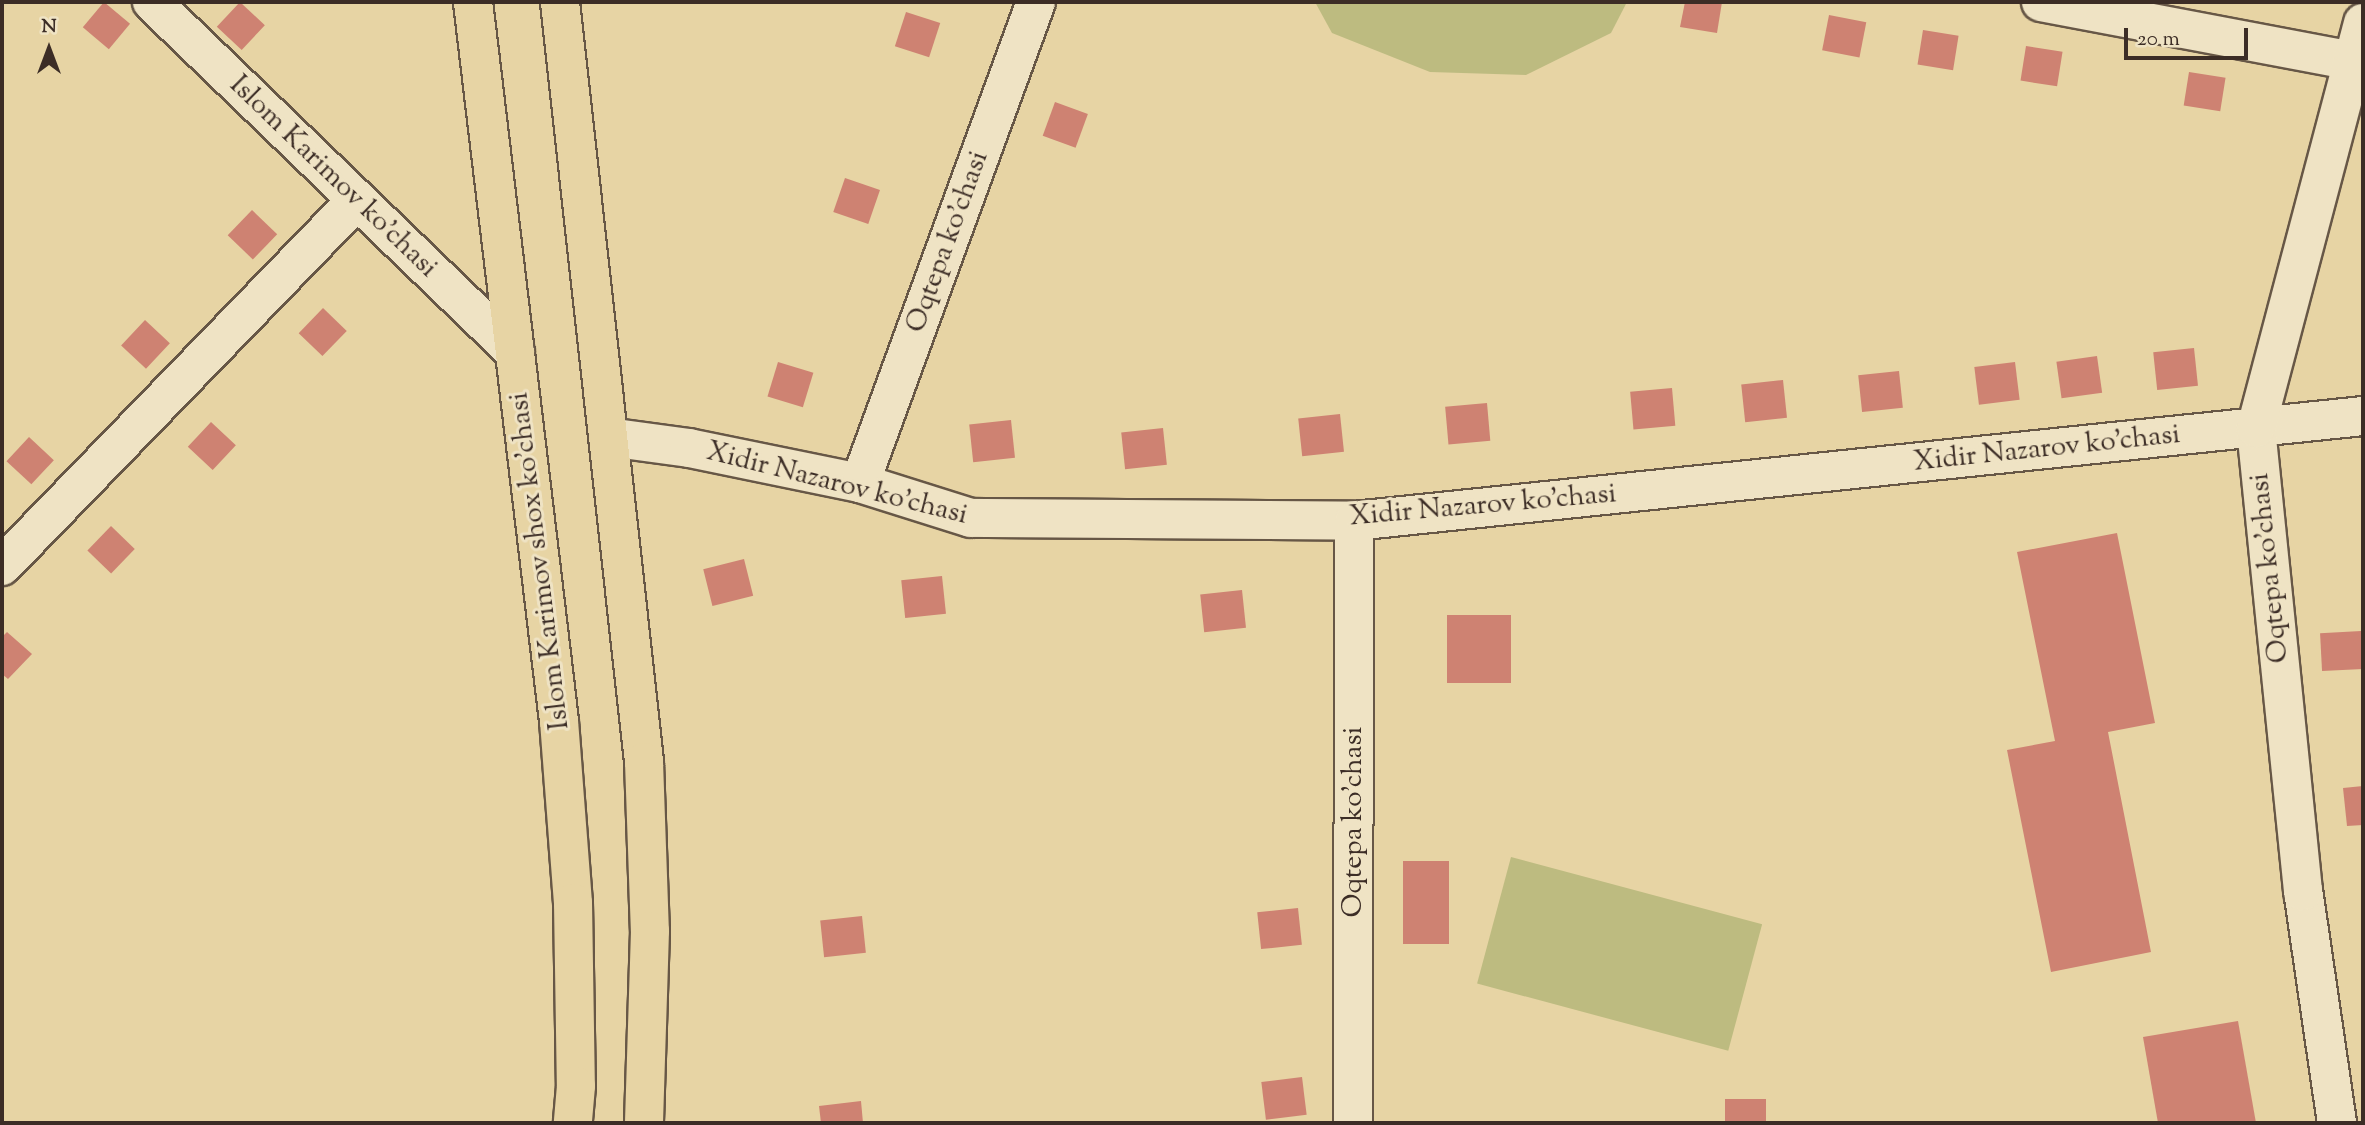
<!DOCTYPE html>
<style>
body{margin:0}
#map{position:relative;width:2365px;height:1125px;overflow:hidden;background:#e7d4a4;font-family:"Sorts Mill Goudy",serif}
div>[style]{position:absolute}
.green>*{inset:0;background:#bdbb80;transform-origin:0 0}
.building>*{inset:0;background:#ce8272;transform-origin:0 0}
.roads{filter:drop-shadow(2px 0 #675746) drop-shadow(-2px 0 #675746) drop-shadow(0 2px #675746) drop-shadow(0 -2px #675746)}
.minor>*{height:38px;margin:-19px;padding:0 19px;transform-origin:19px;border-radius:19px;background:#efe3c4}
.major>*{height:38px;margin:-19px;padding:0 19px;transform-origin:19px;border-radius:19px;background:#e7d4a4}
span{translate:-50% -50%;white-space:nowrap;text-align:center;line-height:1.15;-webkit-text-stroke:6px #efe3c4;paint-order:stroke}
.street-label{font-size:28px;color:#3c2d26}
.frame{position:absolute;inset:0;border:4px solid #3c2d26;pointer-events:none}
.north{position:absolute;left:14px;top:14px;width:70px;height:70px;-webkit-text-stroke:5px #efe3c4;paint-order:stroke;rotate:0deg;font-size:19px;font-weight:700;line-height:28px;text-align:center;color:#3c2d26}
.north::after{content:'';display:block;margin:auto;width:24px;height:32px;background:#3c2d26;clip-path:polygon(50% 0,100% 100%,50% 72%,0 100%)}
.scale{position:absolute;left:2124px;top:28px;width:124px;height:32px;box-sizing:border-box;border:4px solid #3c2d26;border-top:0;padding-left:9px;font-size:21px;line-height:24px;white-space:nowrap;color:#3c2d26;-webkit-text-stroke:5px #efe3c4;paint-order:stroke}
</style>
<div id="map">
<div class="green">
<div style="clip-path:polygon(1315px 2px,1627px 2px,1611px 33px,1526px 75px,1430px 72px,1332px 33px)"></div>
<div style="left:1511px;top:857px;width:260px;height:131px;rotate:15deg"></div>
</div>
<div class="building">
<div style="left:104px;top:2px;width:34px;height:33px;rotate:40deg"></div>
<div style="left:240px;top:2px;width:34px;height:34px;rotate:43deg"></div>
<div style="clip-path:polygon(1685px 2px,1722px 2px,1717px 33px,1680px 27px)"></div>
<div style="left:906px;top:12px;width:36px;height:36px;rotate:18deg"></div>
<div style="left:1829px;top:15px;width:38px;height:36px;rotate:11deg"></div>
<div style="left:1923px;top:30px;width:36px;height:35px;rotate:9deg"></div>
<div style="left:2026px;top:46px;width:37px;height:35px;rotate:9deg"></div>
<div style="left:2189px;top:72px;width:37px;height:34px;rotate:9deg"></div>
<div style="left:1055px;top:102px;width:35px;height:36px;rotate:20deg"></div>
<div style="left:845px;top:178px;width:37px;height:36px;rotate:19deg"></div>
<div style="left:252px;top:210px;width:35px;height:35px;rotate:44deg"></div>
<div style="left:323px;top:308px;width:33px;height:35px;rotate:44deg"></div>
<div style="left:145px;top:320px;width:34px;height:35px;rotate:43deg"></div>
<div style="left:2194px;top:348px;width:38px;height:41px;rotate:84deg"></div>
<div style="left:2097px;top:356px;width:37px;height:41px;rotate:82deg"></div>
<div style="left:778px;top:362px;width:37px;height:36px;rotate:17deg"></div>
<div style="left:2015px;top:362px;width:38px;height:41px;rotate:83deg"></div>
<div style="left:1899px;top:371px;width:37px;height:41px;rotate:84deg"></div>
<div style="left:1783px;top:380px;width:38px;height:42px;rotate:84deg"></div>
<div style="left:1672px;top:388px;width:38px;height:42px;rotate:85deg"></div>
<div style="left:1487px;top:403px;width:38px;height:42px;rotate:85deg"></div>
<div style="left:1340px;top:414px;width:38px;height:42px;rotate:84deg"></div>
<div style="left:1011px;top:420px;width:38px;height:42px;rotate:84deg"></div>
<div style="left:211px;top:422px;width:34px;height:34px;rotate:43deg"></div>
<div style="left:1163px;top:428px;width:37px;height:42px;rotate:84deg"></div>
<div style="left:29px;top:437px;width:34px;height:33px;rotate:43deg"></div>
<div style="left:111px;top:526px;width:33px;height:34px;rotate:44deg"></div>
<div style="clip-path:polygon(2117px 533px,2155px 723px,2108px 732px,2151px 952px,2051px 972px,2007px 750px,2055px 741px,2017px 552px)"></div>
<div style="left:744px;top:559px;width:38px;height:42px;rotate:76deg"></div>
<div style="left:942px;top:576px;width:38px;height:41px;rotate:84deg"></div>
<div style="left:1242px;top:590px;width:38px;height:42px;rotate:84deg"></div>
<div style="left:1447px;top:615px;width:64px;height:68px"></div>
<div style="left:2361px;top:631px;width:38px;height:41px;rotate:87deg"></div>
<div style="clip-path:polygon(7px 632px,32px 654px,8px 679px,2px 674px,2px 637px)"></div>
<div style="clip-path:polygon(2363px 786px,2363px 825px,2347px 826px,2343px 788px)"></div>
<div style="left:1403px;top:861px;width:46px;height:83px"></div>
<div style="left:1298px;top:908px;width:37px;height:41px;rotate:84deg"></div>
<div style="left:862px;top:916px;width:37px;height:42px;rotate:84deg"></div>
<div style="clip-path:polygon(2238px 1021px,2256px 1123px,2158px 1123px,2143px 1037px)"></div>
<div style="left:1302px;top:1077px;width:38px;height:41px;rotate:83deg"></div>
<div style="left:1725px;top:1099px;width:41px;height:24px"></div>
<div style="clip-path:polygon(861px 1101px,863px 1123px,821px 1123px,819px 1106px)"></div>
</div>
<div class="roads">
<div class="minor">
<div style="left:152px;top:2px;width:504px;rotate:43.96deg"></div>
<div style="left:2041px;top:2px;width:318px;rotate:10.7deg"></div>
<div style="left:608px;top:437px;width:82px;rotate:7.7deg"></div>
<div style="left:689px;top:448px;width:175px;rotate:11.6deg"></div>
<div style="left:860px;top:483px;width:116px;rotate:17.5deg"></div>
<div style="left:971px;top:518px;width:383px;rotate:0.4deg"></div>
<div style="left:1354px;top:521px;width:1014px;rotate:-5.94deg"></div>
<div style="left:860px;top:483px;width:512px;rotate:-69.9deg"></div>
<div style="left:2px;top:566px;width:508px;rotate:-45.88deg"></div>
<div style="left:1353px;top:1123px;width:602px;rotate:-89.9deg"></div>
<div style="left:2337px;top:1123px;width:234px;rotate:-98.3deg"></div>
<div style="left:2303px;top:891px;width:465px;rotate:-95.8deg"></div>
<div style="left:2256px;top:428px;width:419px;rotate:-75.2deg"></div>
</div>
<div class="major">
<div style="left:473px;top:2px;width:724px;rotate:83.18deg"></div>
<div style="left:559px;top:721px;width:183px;rotate:85.6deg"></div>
<div style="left:573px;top:903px;width:183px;rotate:89.1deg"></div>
<div style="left:576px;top:1086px;width:37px;rotate:95deg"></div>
<div style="left:560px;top:2px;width:765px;rotate:83.69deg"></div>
<div style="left:644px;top:762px;width:169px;rotate:88deg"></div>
<div style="left:650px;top:931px;width:192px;rotate:91.8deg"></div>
</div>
</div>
<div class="street-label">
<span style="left:333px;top:177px;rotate:44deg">Islom Karimov ko'chasi</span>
<span style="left:948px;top:242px;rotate:-70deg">Oqtepa ko'chasi</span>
<span style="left:2047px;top:449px;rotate:-6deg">Xidir Nazarov ko'chasi</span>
<span style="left:837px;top:484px;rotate:14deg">Xidir Nazarov ko'chasi</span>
<span style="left:1483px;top:506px;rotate:-5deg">Xidir Nazarov ko'chasi</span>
<span style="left:540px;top:561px;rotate:-97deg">Islom Karimov shox ko'chasi</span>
<span style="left:2270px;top:568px;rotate:-96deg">Oqtepa ko'chasi</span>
<span style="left:1354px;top:822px;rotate:-90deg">Oqtepa ko'chasi</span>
</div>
<div class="frame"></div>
<div class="north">N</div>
<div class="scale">20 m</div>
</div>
